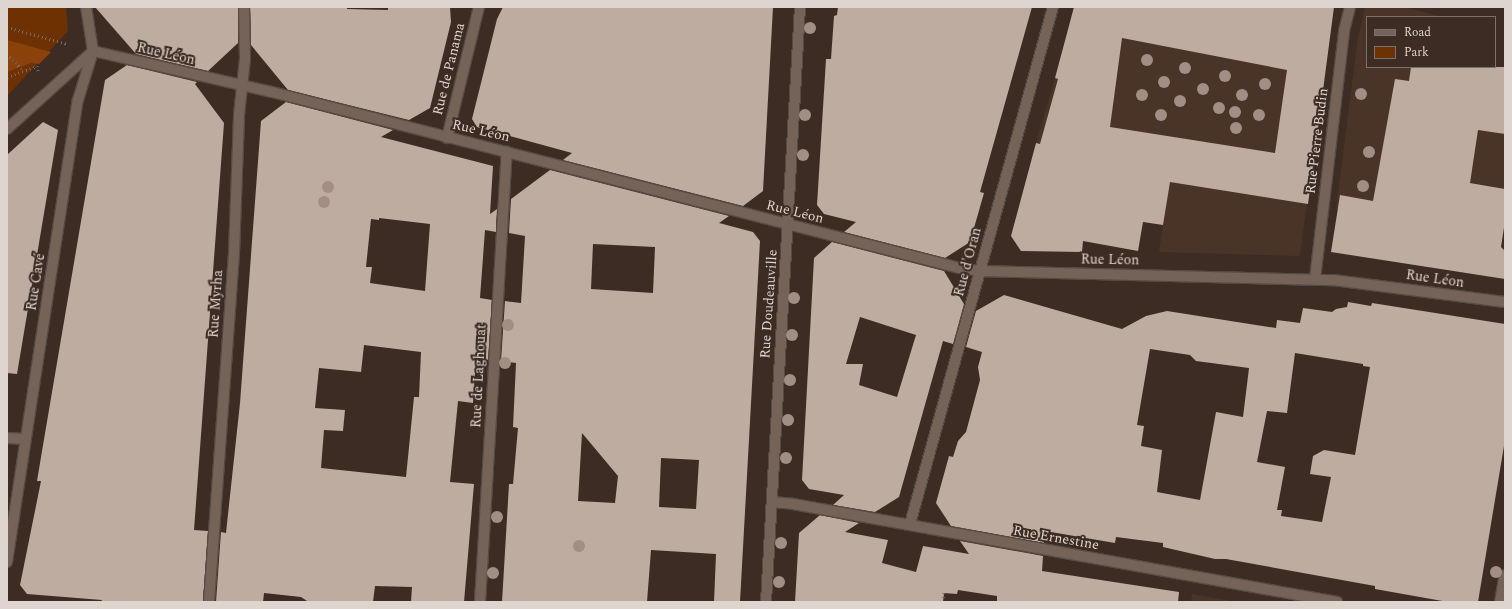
<!DOCTYPE html>
<meta charset="utf-8">
<style>
body{margin:0}
#map{position:relative;width:1512px;height:609px;overflow:hidden;background:#3c2c24;font-family:Spectral,serif}
div>[style]{position:absolute}
.built>*{inset:0;background:#4a3428}
.green>*{inset:0;background:#6e3101}
.forest>*{inset:0;background:#8b410a}
.building>*{inset:0;background:#bfaca1}
.path>*{height:2.5px;margin-top:-1.25px;transform-origin:0;background:repeating-linear-gradient(90deg,#786a63 0 1px,transparent 0 4px)}
.roads{filter:drop-shadow(1px 0 #574a43) drop-shadow(-1px 0 #574a43) drop-shadow(0 1px #574a43) drop-shadow(0 -1px #574a43)}
.minor>*{height:10px;margin:-5px;padding:0 5px;transform-origin:5px;border-radius:5px;background:#756359}
.trees>*{width:12px;height:12px;margin:-6px;border-radius:50%;background:#a28e84}
span{translate:-50% -50%;white-space:nowrap;text-align:center;line-height:1.15;-webkit-text-stroke:4px #3c2c24;paint-order:stroke}
.street-label{font-size:14px;color:#dfd5cf}
.frame{position:absolute;inset:0;border:8px solid #dfd5cf;pointer-events:none}
.legend{position:absolute;left:1366px;top:16px;width:130px;height:52px;box-sizing:border-box;background:#3c2c24;border:1px solid #7d7068;margin:0;padding:5px 7px;list-style:none;font-size:12px;color:#dfd5cf}
.legend li{display:flex;align-items:center;gap:8px;height:20px}
.legend b{width:20px;border:1px solid #7d7068}
</style>
<div id="map">
<div class="built">
<div style="clip-path:polygon(1115px 7px,1329px 32px,1300px 256px,1159px 252px,1166px 205px,1067px 152px,1036px 143px,1055px 78px,1103px 92px)"></div>
<div style="clip-path:polygon(1365px 7px,1403px 7px,1443px 17px,1367px 17px,1367px 67px,1434px 67px,1505px 134px,1505px 189px,1470px 182px,1405px 219px,1336px 209px,1358px 37px)"></div>
<div style="clip-path:polygon(1192px 594px,1237px 602px,1191px 602px)"></div>
</div>
<div class="green">
<div style="clip-path:polygon(7px 7px,66px 7px,68px 31px,7px 96px)"></div>
</div>
<div class="forest">
<div style="clip-path:polygon(7px 40px,51px 52px,39px 64px,31px 63px,7px 72px)"></div>
</div>
<div class="building">
<div style="clip-path:polygon(95px 7px,238px 7px,238px 43px,208px 71px,136px 54px)"></div>
<div style="clip-path:polygon(250px 7px,347px 7px,347px 9px,388px 10px,388px 7px,450px 7px,451px 22px,430px 108px,409px 120px,288px 90px,251px 45px)"></div>
<div style="clip-path:polygon(503px 7px,773px 7px,763px 191px,743px 206px,563px 160px,572px 153px,477px 127px,472px 119px,497px 19px)"></div>
<div style="clip-path:polygon(838px 7px,1032px 7px,980px 192px,984px 193px,970px 242px,945px 258px,844px 232px,856px 222px,824px 214px,817px 205px,826px 59px,831px 59px,834px 16px,837px 15px)"></div>
<div style="clip-path:polygon(evenodd,1074px 7px,1334px 7px,1308px 204px,1170px 182px,1163px 225px,1143px 222px,1138px 251px,1083px 241px,1082px 252px,1021px 251px,1011px 236px,1036px 143px,1040px 144px,1058px 79px,1055px 78px,1074px 7px,1122px 38px,1287px 70px,1275px 153px,1110px 127px,1122px 38px)"></div>
<div style="clip-path:polygon(127px 65px,197px 82px,195px 84px,224px 123px,194px 530px,208px 531px,203px 602px,101px 602px,102px 600px,27px 594px,20px 585px,41px 481px,37px 481px,41px 457px,105px 80px)"></div>
<div style="clip-path:polygon(1411px 67px,1505px 67px,1505px 134px,1478px 130px,1470px 183px,1505px 189px,1505px 221px,1501px 247px,1505px 251px,1505px 279px,1331px 252px,1340px 195px,1373px 201px,1395px 79px,1409px 81px)"></div>
<div style="clip-path:polygon(evenodd,286px 102px,393px 130px,381px 137px,493px 166px,490px 214px,497px 209px,496px 232px,485px 230px,480px 298px,492px 300px,488px 360px,476px 358px,473px 403px,458px 401px,450px 482px,474px 484px,464px 602px,411px 602px,412px 587px,375px 586px,373px 602px,307px 601px,301px 597px,264px 593px,263px 602px,216px 602px,221px 532px,226px 533px,240px 403px,261px 121px,286px 102px,379px 218px,430px 224px,425px 291px,370px 283px,372px 267px,366px 267px,371px 219px,379px 220px,379px 218px,286px 102px,364px 345px,421px 352px,419px 397px,414px 397px,406px 477px,321px 468px,324px 430px,343px 431px,345px 410px,315px 408px,319px 368px,361px 372px,364px 345px)"></div>
<div style="clip-path:polygon(43px 122px,58px 130px,17px 374px,7px 373px,7px 155px)"></div>
<div style="clip-path:polygon(evenodd,550px 170px,729px 216px,719px 223px,753px 232px,760px 241px,740px 602px,714px 602px,716px 554px,651px 550px,647px 602px,502px 602px,509px 484px,513px 484px,518px 428px,513px 427px,516px 363px,501px 361px,505px 301px,521px 303px,525px 236px,509px 233px,511px 199px,550px 170px,593px 244px,655px 247px,653px 293px,591px 289px,593px 244px,550px 170px,582px 433px,618px 476px,615px 503px,578px 501px,582px 433px,550px 170px,661px 458px,699px 460px,696px 509px,659px 507px,661px 458px)"></div>
<div style="clip-path:polygon(evenodd,832px 242px,944px 271px,964px 304px,953px 344px,943px 341px,899px 497px,875px 512px,833px 505px,844px 495px,809px 489px,802px 480px,814px 258px,832px 242px,860px 317px,916px 335px,897px 397px,859px 385px,863px 364px,846px 364px,860px 317px)"></div>
<div style="clip-path:polygon(evenodd,1004px 295px,1122px 329px,1146px 316px,1167px 311px,1276px 328px,1277px 320px,1300px 323px,1303px 308px,1332px 312px,1336px 309px,1347px 307px,1348px 302px,1371px 306px,1372px 303px,1505px 324px,1505px 440px,1478px 602px,1448px 602px,1375px 589px,1375px 586px,1226px 559px,1215px 559px,1163px 547px,1163px 543px,1116px 537px,1115px 543px,1045px 531px,1044px 543px,951px 526px,936px 503px,949px 456px,953px 457px,958px 441px,966px 432px,980px 380px,978px 367px,982px 352px,966px 347px,976px 311px,1004px 295px,1150px 349px,1190px 355px,1196px 361px,1249px 368px,1243px 417px,1216px 412px,1200px 500px,1157px 492px,1162px 450px,1141px 446px,1144px 426px,1137px 425px,1150px 349px,1004px 295px,1295px 353px,1363px 364px,1363px 366px,1370px 367px,1355px 455px,1324px 450px,1313px 456px,1310px 474px,1331px 477px,1322px 522px,1281px 516px,1282px 510px,1277px 510px,1285px 467px,1257px 462px,1267px 411px,1287px 413px,1295px 353px)"></div>
<div style="clip-path:polygon(820px 515px,859px 523px,845px 532px,888px 540px,882px 563px,916px 572px,923px 546px,969px 554px,960px 541px,1043px 556px,1042px 571px,1179px 592px,1178px 602px,997px 602px,997px 596px,958px 590px,957px 594px,944px 593px,943px 602px,795px 602px,799px 533px)"></div>
</div>
<div class="path">
<div style="left:7px;top:27px;width:63px;rotate:15.6deg"></div>
<div style="left:7px;top:54px;width:24px;rotate:45deg"></div>
<div style="left:7px;top:77px;width:32px;rotate:-20deg"></div>
<div style="left:37px;top:66px;width:7px;rotate:74deg"></div>
<div style="left:944px;top:593px;width:9px;rotate:90deg"></div>
</div>
<div class="roads">
<div class="minor">
<div style="left:93px;top:51px;width:184px;rotate:12.9deg"></div>
<div style="left:272px;top:92px;width:709px;rotate:14.37deg"></div>
<div style="left:959px;top:268px;width:21px;rotate:8deg"></div>
<div style="left:980px;top:271px;width:353px;rotate:1.5deg"></div>
<div style="left:1333px;top:280px;width:173px;rotate:7.3deg"></div>
<div style="left:7px;top:129px;width:116px;rotate:-42.2deg"></div>
<div style="left:447px;top:138px;width:135px;rotate:-76.3deg"></div>
<div style="left:1315px;top:279px;width:250px;rotate:-83.3deg"></div>
<div style="left:1344px;top:31px;width:25px;rotate:-76deg"></div>
<div style="left:7px;top:438px;width:18px;rotate:3deg"></div>
<div style="left:772px;top:502px;width:21px;rotate:5deg"></div>
<div style="left:793px;top:504px;width:553px;rotate:10.21deg"></div>
<div style="left:910px;top:524px;width:536px;rotate:-74.54deg"></div>
<div style="left:7px;top:562px;width:467px;rotate:-81.3deg"></div>
<div style="left:78px;top:100px;width:51px;rotate:-73deg"></div>
<div style="left:93px;top:51px;width:45px;rotate:-99deg"></div>
<div style="left:209px;top:602px;width:350px;rotate:-85.9deg"></div>
<div style="left:234px;top:253px;width:138px;rotate:-87.9deg"></div>
<div style="left:239px;top:115px;width:56px;rotate:-83.9deg"></div>
<div style="left:245px;top:59px;width:52px;rotate:-91.1deg"></div>
<div style="left:480px;top:602px;width:451px;rotate:-86.6deg"></div>
<div style="left:766px;top:602px;width:596px;rotate:-86.73deg"></div>
<div style="left:1500px;top:602px;width:27px;rotate:-80deg"></div>
</div>
</div>
<div class="trees">
<div style="left:810px;top:28px"></div>
<div style="left:1147px;top:60px"></div>
<div style="left:1185px;top:68px"></div>
<div style="left:1225px;top:76px"></div>
<div style="left:1164px;top:82px"></div>
<div style="left:1265px;top:84px"></div>
<div style="left:1203px;top:89px"></div>
<div style="left:1361px;top:94px"></div>
<div style="left:1142px;top:95px"></div>
<div style="left:1242px;top:95px"></div>
<div style="left:1180px;top:101px"></div>
<div style="left:1219px;top:108px"></div>
<div style="left:1235px;top:112px"></div>
<div style="left:805px;top:115px"></div>
<div style="left:1161px;top:115px"></div>
<div style="left:1259px;top:115px"></div>
<div style="left:1236px;top:128px"></div>
<div style="left:1369px;top:152px"></div>
<div style="left:803px;top:155px"></div>
<div style="left:1363px;top:186px"></div>
<div style="left:328px;top:187px"></div>
<div style="left:324px;top:202px"></div>
<div style="left:794px;top:298px"></div>
<div style="left:508px;top:325px"></div>
<div style="left:792px;top:335px"></div>
<div style="left:505px;top:363px"></div>
<div style="left:790px;top:380px"></div>
<div style="left:788px;top:420px"></div>
<div style="left:786px;top:458px"></div>
<div style="left:497px;top:517px"></div>
<div style="left:781px;top:543px"></div>
<div style="left:579px;top:546px"></div>
<div style="left:1496px;top:572px"></div>
<div style="left:493px;top:573px"></div>
<div style="left:779px;top:582px"></div>
</div>
<div class="street-label">
<span style="left:166px;top:54px;rotate:13deg">Rue Léon</span>
<span style="left:449px;top:69px;rotate:-76deg">Rue de Panama</span>
<span style="left:481px;top:131px;rotate:13deg">Rue Léon</span>
<span style="left:1317px;top:141px;rotate:-83deg">Rue Pierre Budin</span>
<span style="left:795px;top:212px;rotate:14deg">Rue Léon</span>
<span style="left:1110px;top:260px;rotate:1deg">Rue Léon</span>
<span style="left:968px;top:262px;rotate:-75deg">Rue d'Oran</span>
<span style="left:1435px;top:279px;rotate:8deg">Rue Léon</span>
<span style="left:36px;top:282px;rotate:-81deg">Rue Cavé</span>
<span style="left:216px;top:304px;rotate:-86deg">Rue Myrha</span>
<span style="left:769px;top:304px;rotate:-86deg">Rue Doudeauville</span>
<span style="left:479px;top:376px;rotate:-87deg">Rue de Laghouat</span>
<span style="left:1056px;top:538px;rotate:10deg">Rue Ernestine</span>
</div>
<div class="frame"></div>
<ul class="legend">
<li><b style="height:5px;background:#756359"></b>Road</li>
<li><b style="height:11px;background:#6e3101"></b>Park</li>
</ul>
</div>
